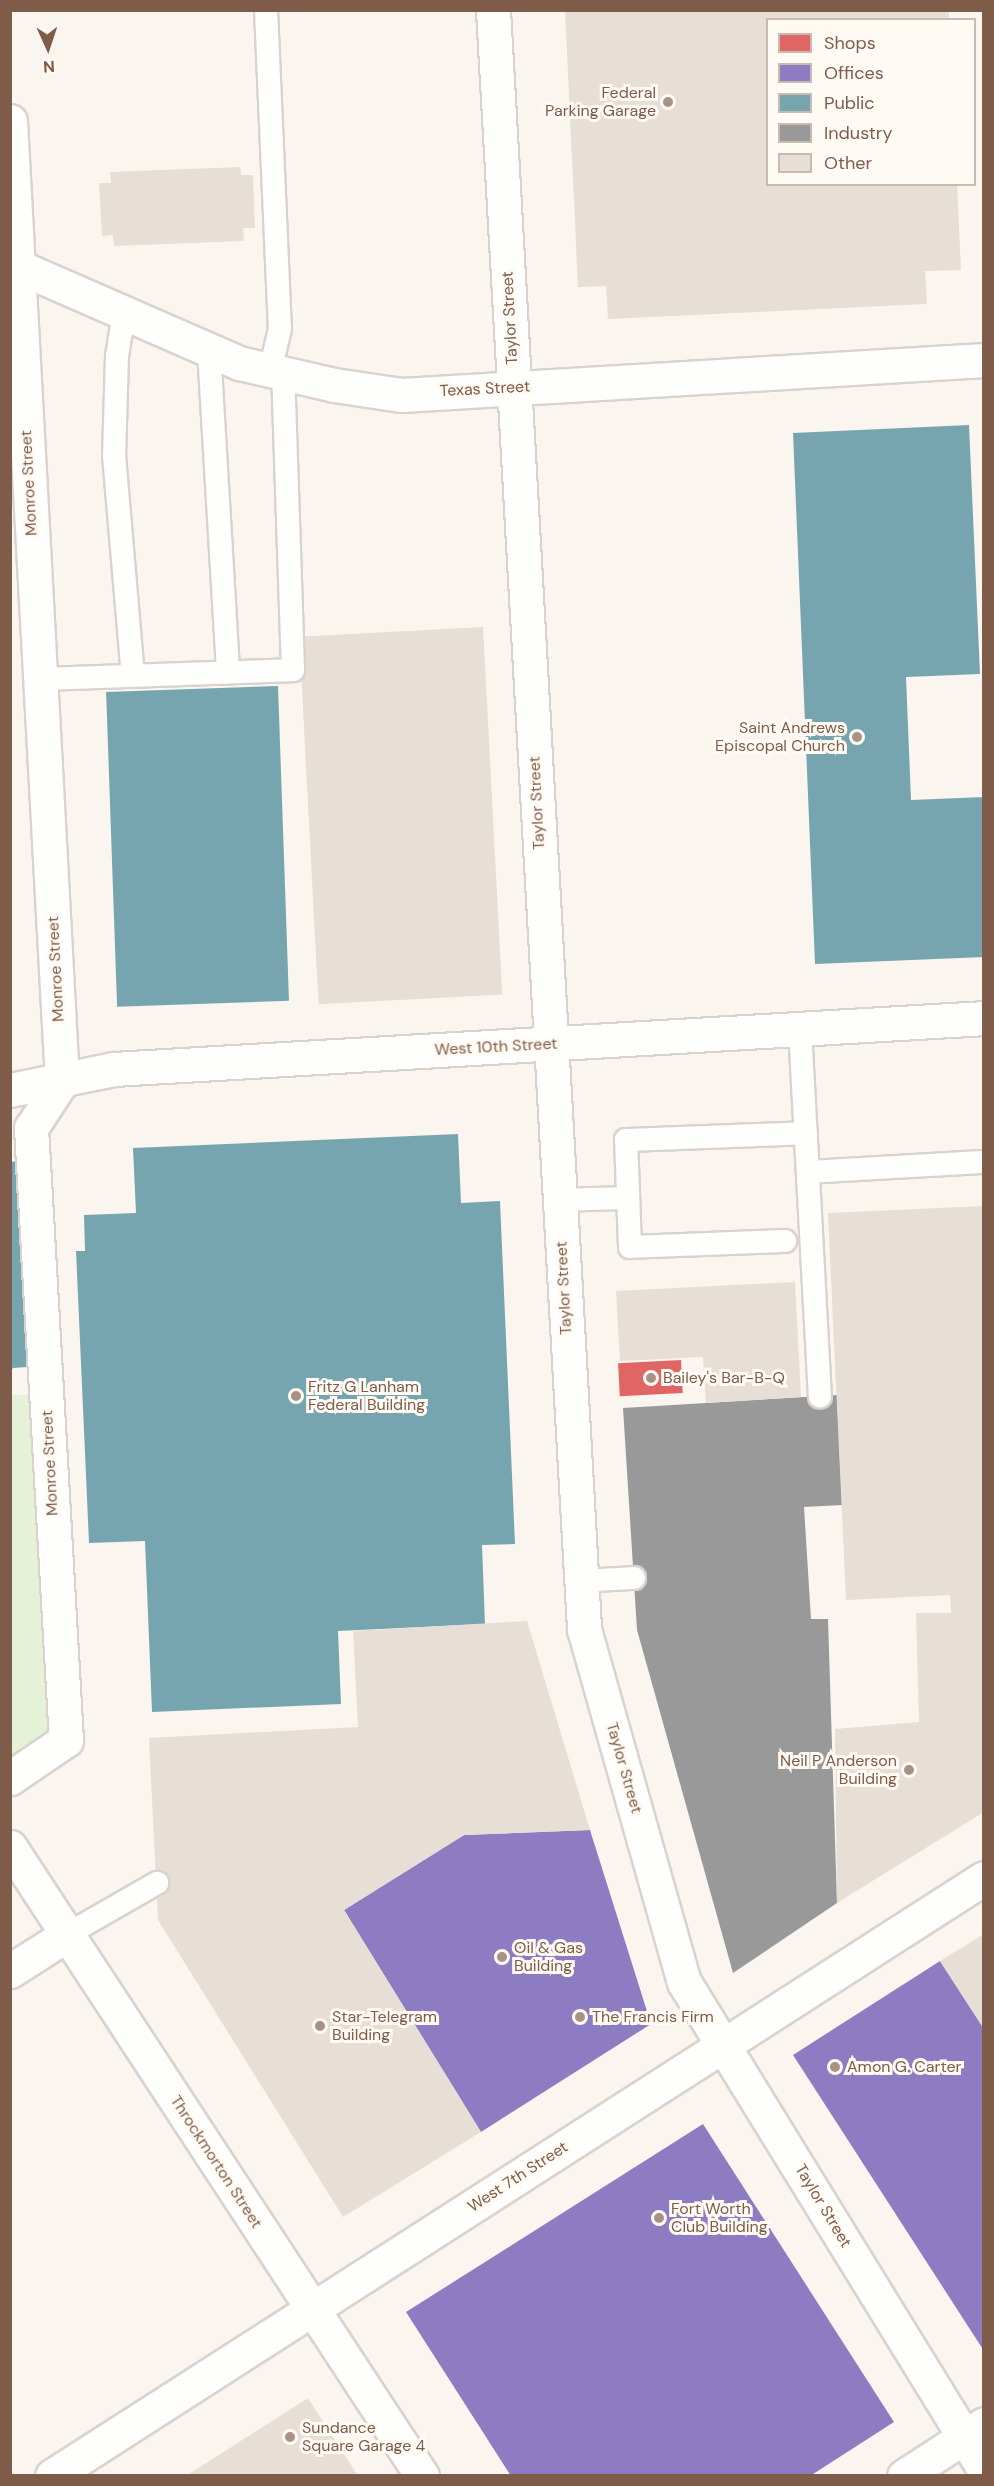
<!DOCTYPE html>
<style>
body{margin:0}
#map{position:relative;width:994px;height:2486px;overflow:hidden;background:#faf6ef;font-family:"DM Sans",sans-serif}
div>[style]{position:absolute}
.green>*{inset:0;background:#e6f2d8}
.shops>*{inset:0;background:#e06666;transform-origin:0 0}
.offices>*{inset:0;background:#8e7cc3}
.public>*{inset:0;background:#76a5af;transform-origin:0 0}
.industry>*{inset:0;background:#999}
.building>*{inset:0;background:#e7ded5;transform-origin:0 0}
.roads{filter:drop-shadow(2px 0 #dad3cd) drop-shadow(-2px 0 #dad3cd) drop-shadow(0 2px #dad3cd) drop-shadow(0 -2px #dad3cd)}
.lane>*{height:22px;margin:-11px;padding:0 11px;transform-origin:11px;border-radius:11px;background:#fefefd}
.street>*{height:33px;margin:-16.5px;padding:0 16.5px;transform-origin:16.5px;border-radius:16.5px;background:#fefefd}
.secondary>*{height:33px;margin:-16.5px;padding:0 16.5px;transform-origin:16.5px;border-radius:16.5px;background:#fefefd}
.dots>*{width:16px;height:16px;translate:-50% -50%;box-sizing:border-box;border:3px solid #fffaf3;border-radius:50%}
span{translate:-50% -50%;white-space:nowrap;text-align:center;line-height:1.15;-webkit-text-stroke:6px #fffaf3;paint-order:stroke}
.poi-label{font-size:16px;color:#7e5c49}
.right{translate:-100% -50%;text-align:right}
.left{translate:0 -50%;text-align:left}
.street-label{font-size:16px;color:#7e5c49}
.frame{position:absolute;inset:0;border:12px solid #7e5c49;pointer-events:none}
.legend{position:absolute;left:766px;top:18px;width:210px;height:168px;box-sizing:border-box;background:#fffaf3;border:2px solid #cbbbaf;margin:0;padding:8px 10px;list-style:none;font-size:18px;color:#7e5c49}
.legend li{display:flex;align-items:center;gap:12px;height:30px}
.legend b{width:30px;border:2px solid #cbbbaf}
.north{position:absolute;left:18px;top:18px;width:60px;height:60px;-webkit-text-stroke:4px #fffaf3;paint-order:stroke;rotate:177deg;font-size:16px;font-weight:700;line-height:24px;text-align:center;color:#7e5c49}
.north::after{content:'';display:block;margin:auto;width:21px;height:27px;background:#7e5c49;clip-path:polygon(50% 0,100% 100%,50% 72%,0 100%)}
</style>
<div id="map">
<div class="green">
<div style="clip-path:polygon(10px 1395px,33px 1395px,48px 1732px,43px 1744px,15px 1760px,10px 1757px)"></div>
</div>
<div class="shops">
<div style="left:681px;top:1360px;width:33px;height:63px;rotate:87deg"></div>
</div>
<div class="offices">
<div style="clip-path:polygon(590px 1830px,651px 2024px,481px 2132px,344px 1910px,464px 1835px)"></div>
<div style="clip-path:polygon(940px 1961px,984px 2029px,984px 2351px,793px 2055px)"></div>
<div style="clip-path:polygon(703px 2124px,894px 2422px,810px 2476px,511px 2476px,406px 2312px)"></div>
</div>
<div class="public">
<div style="clip-path:polygon(969px 425px,980px 674px,906px 677px,911px 800px,984px 797px,984px 957px,815px 964px,793px 433px)"></div>
<div style="left:278px;top:686px;width:315px;height:172px;rotate:88deg"></div>
<div style="clip-path:polygon(458px 1134px,461px 1203px,500px 1201px,515px 1544px,482px 1545px,485px 1624px,338px 1631px,341px 1704px,152px 1712px,145px 1541px,89px 1543px,76px 1251px,85px 1251px,84px 1215px,136px 1213px,133px 1148px)"></div>
<div style="clip-path:polygon(19px 1161px,27px 1367px,13px 1368px,10px 1372px,10px 1162px)"></div>
</div>
<div class="industry">
<div style="clip-path:polygon(837px 1395px,842px 1505px,804px 1507px,811px 1619px,828px 1619px,837px 1903px,733px 1973px,637px 1630px,623px 1408px)"></div>
</div>
<div class="building">
<div style="clip-path:polygon(565px 10px,949px 10px,949px 20px,768px 20px,768px 184px,957px 184px,961px 270px,925px 271px,927px 304px,608px 319px,606px 286px,578px 287px)"></div>
<div style="clip-path:polygon(240px 167px,241px 175px,253px 175px,255px 228px,243px 228px,244px 241px,114px 246px,113px 235px,102px 236px,99px 183px,111px 183px,110px 172px)"></div>
<div style="left:483px;top:627px;width:368px;height:184px;rotate:87deg"></div>
<div style="clip-path:polygon(984px 1206px,984px 1812px,837px 1903px,835px 1729px,919px 1722px,916px 1613px,951px 1613px,950px 1595px,846px 1600px,828px 1213px)"></div>
<div style="clip-path:polygon(795px 1282px,801px 1397px,706px 1403px,703px 1357px,620px 1361px,616px 1291px)"></div>
<div style="clip-path:polygon(527px 1621px,590px 1830px,464px 1835px,344px 1910px,481px 2132px,343px 2217px,158px 1920px,149px 1738px,358px 1727px,353px 1631px)"></div>
<div style="clip-path:polygon(984px 1934px,984px 2029px,940px 1961px)"></div>
<div style="clip-path:polygon(308px 2398px,358px 2476px,186px 2476px)"></div>
</div>
<div class="roads">
<div class="lane">
<div style="left:266px;top:10px;width:319px;rotate:87.5deg"></div>
<div style="left:280px;top:329px;width:43px;rotate:103.4deg"></div>
<div style="left:124px;top:313px;width:44px;rotate:99.2deg"></div>
<div style="left:117px;top:356px;width:99px;rotate:91.7deg"></div>
<div style="left:114px;top:455px;width:221px;rotate:85.1deg"></div>
<div style="left:209px;top:350px;width:323px;rotate:86.6deg"></div>
<div style="left:40px;top:679px;width:253px;rotate:-2deg"></div>
<div style="left:293px;top:670px;width:297px;rotate:-91.9deg"></div>
<div style="left:800px;top:1029px;width:368px;rotate:86.9deg"></div>
<div style="left:808px;top:1172px;width:176px;rotate:-3.3deg"></div>
<div style="left:559px;top:1200px;width:69px;rotate:-1.7deg"></div>
<div style="left:785px;top:1241px;width:155px;rotate:177.8deg"></div>
<div style="left:630px;top:1247px;width:107px;rotate:-92.1deg"></div>
<div style="left:626px;top:1140px;width:180px;rotate:-2.2deg"></div>
<div style="left:580px;top:1581px;width:54px;rotate:-3.2deg"></div>
<div style="left:68px;top:1934px;width:103px;rotate:-29.8deg"></div>
</div>
<div class="street">
<div style="left:493px;top:10px;width:1622px;rotate:86.78deg"></div>
<div style="left:584px;top:1629px;width:367px;rotate:74.2deg"></div>
<div style="left:684px;top:1982px;width:572px;rotate:58.37deg"></div>
<div style="left:10px;top:121px;width:961px;rotate:86.9deg"></div>
<div style="left:62px;top:1081px;width:56px;rotate:123.4deg"></div>
<div style="left:31px;top:1128px;width:613px;rotate:86.73deg"></div>
<div style="left:66px;top:1740px;width:68px;rotate:145.8deg"></div>
<div style="left:10px;top:1971px;width:69px;rotate:-32.5deg"></div>
</div>
<div class="secondary">
<div style="left:10px;top:263px;width:250px;rotate:23.6deg"></div>
<div style="left:239px;top:363px;width:98px;rotate:13deg"></div>
<div style="left:334px;top:385px;width:69px;rotate:8.4deg"></div>
<div style="left:402px;top:395px;width:583px;rotate:-3.44deg"></div>
<div style="left:10px;top:1090px;width:106px;rotate:-11.4deg"></div>
<div style="left:114px;top:1069px;width:871px;rotate:-3.35deg"></div>
<div style="left:10px;top:1847px;width:752px;rotate:56.77deg"></div>
<div style="left:52px;top:2476px;width:1107px;rotate:-32.69deg"></div>
<div style="left:904px;top:2476px;width:95px;rotate:-33deg"></div>
</div>
</div>
<div class="dots">
<div style="left:668px;top:102px;background:#a99283"></div>
<div style="left:857px;top:737px;background:#a99283"></div>
<div style="left:651px;top:1378px;background:#a99283"></div>
<div style="left:296px;top:1396px;background:#a99283"></div>
<div style="left:909px;top:1770px;background:#a99283"></div>
<div style="left:502px;top:1957px;background:#a99283"></div>
<div style="left:580px;top:2017px;background:#a99283"></div>
<div style="left:320px;top:2026px;background:#a99283"></div>
<div style="left:835px;top:2067px;background:#a99283"></div>
<div style="left:659px;top:2218px;background:#a99283"></div>
<div style="left:290px;top:2437px;background:#a99283"></div>
</div>
<div class="poi-label">
<span class="right" style="left:656px;top:102px">Federal<br>Parking Garage</span>
<span class="right" style="left:845px;top:737px">Saint Andrews<br>Episcopal Church</span>
<span class="left" style="left:663px;top:1378px">Bailey's Bar-B-Q</span>
<span class="left" style="left:308px;top:1396px">Fritz G Lanham<br>Federal Building</span>
<span class="right" style="left:897px;top:1770px">Neil P Anderson<br>Building</span>
<span class="left" style="left:514px;top:1957px">Oil &amp; Gas<br>Building</span>
<span class="left" style="left:332px;top:2026px">Star-Telegram<br>Building</span>
<span class="left" style="left:592px;top:2017px">The Francis Firm</span>
<span class="left" style="left:847px;top:2067px">Amon G. Carter</span>
<span class="left" style="left:671px;top:2218px">Fort Worth<br>Club Building</span>
<span class="left" style="left:302px;top:2437px">Sundance<br>Square Garage 4</span>
</div>
<div class="street-label">
<span style="left:510px;top:318px;rotate:-93deg">Taylor Street</span>
<span style="left:485px;top:389px;rotate:-3deg">Texas Street</span>
<span style="left:29px;top:483px;rotate:-93deg">Monroe Street</span>
<span style="left:537px;top:803px;rotate:-93deg">Taylor Street</span>
<span style="left:56px;top:969px;rotate:-93deg">Monroe Street</span>
<span style="left:496px;top:1047px;rotate:-3deg">West 10th Street</span>
<span style="left:564px;top:1288px;rotate:-93deg">Taylor Street</span>
<span style="left:50px;top:1463px;rotate:-93deg">Monroe Street</span>
<span style="left:624px;top:1768px;rotate:74deg">Taylor Street</span>
<span style="left:216px;top:2162px;rotate:57deg">Throckmorton Street</span>
<span style="left:518px;top:2177px;rotate:-33deg">West 7th Street</span>
<span style="left:823px;top:2206px;rotate:59deg">Taylor Street</span>
</div>
<div class="frame"></div>
<ul class="legend">
<li><b style="height:16px;background:#e06666"></b>Shops</li>
<li><b style="height:16px;background:#8e7cc3"></b>Offices</li>
<li><b style="height:16px;background:#76a5af"></b>Public</li>
<li><b style="height:16px;background:#999"></b>Industry</li>
<li><b style="height:16px;background:#e7ded5"></b>Other</li>
</ul>
<div class="north">N</div>
</div>
